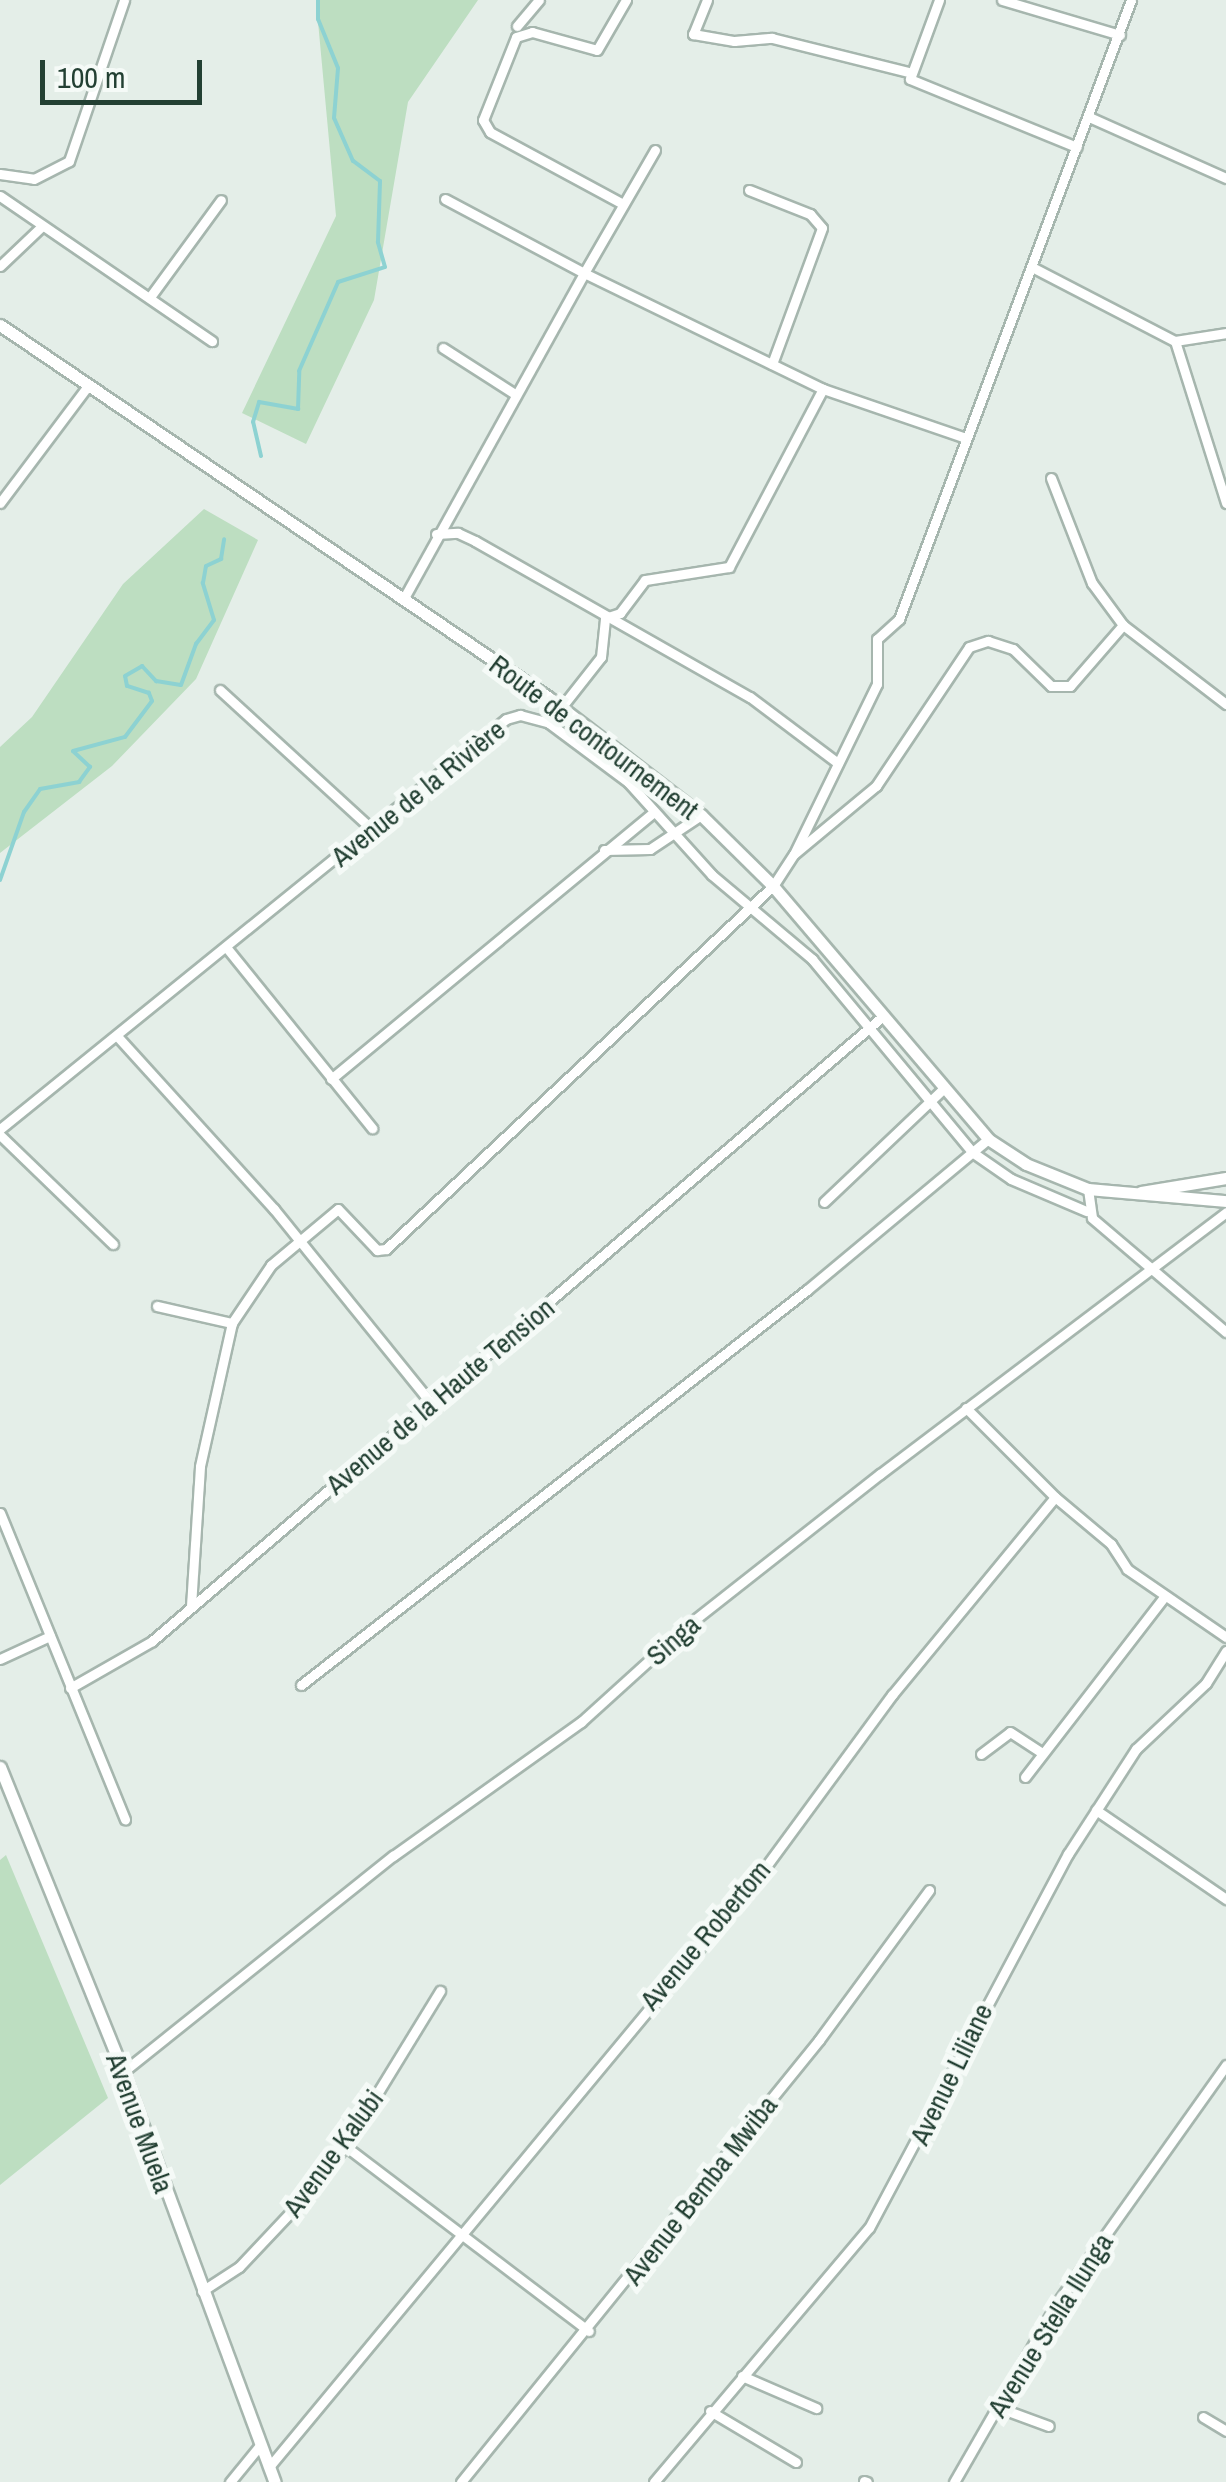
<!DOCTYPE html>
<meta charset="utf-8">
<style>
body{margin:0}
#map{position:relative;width:1226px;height:2482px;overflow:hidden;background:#e4eee8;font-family:"Archivo Narrow",sans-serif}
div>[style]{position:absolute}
.green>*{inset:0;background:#bddec1}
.stream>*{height:4px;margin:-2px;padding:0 2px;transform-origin:2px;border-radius:2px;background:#8dd2d2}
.roads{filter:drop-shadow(2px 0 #a6b6ae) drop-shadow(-2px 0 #a6b6ae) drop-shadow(0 2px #a6b6ae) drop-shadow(0 -2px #a6b6ae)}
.minor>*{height:9px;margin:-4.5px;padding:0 4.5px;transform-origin:4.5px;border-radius:4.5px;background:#fff}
.tertiary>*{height:11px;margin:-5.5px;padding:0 5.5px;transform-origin:5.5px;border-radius:5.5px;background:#fff}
span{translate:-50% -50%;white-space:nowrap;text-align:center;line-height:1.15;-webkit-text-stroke:10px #f5faf7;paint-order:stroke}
.street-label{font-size:28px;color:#234033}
.scale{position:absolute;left:40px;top:60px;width:162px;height:45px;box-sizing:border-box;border:5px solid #234033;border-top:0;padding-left:12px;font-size:30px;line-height:35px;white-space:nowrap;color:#234033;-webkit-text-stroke:8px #f5faf7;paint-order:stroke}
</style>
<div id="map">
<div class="green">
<div style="clip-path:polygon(316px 0,478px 0,408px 102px,374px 300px,306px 444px,242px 413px,336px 216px)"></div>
<div style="clip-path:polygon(204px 509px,258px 540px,196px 679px,112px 766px,0 853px,0 747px,32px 717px,123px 584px)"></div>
<div style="clip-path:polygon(6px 1855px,108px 2098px,0 2185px,0 1860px)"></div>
</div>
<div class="stream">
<div style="left:261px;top:456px;width:35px;rotate:-103deg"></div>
<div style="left:253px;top:422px;width:21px;rotate:-73deg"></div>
<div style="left:259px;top:402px;width:40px;rotate:10deg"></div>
<div style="left:298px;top:409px;width:38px;rotate:-88deg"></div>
<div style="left:299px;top:371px;width:97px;rotate:-66.3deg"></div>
<div style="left:338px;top:282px;width:49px;rotate:-17.7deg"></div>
<div style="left:385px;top:267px;width:26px;rotate:-106deg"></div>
<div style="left:378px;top:242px;width:61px;rotate:-88.1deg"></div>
<div style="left:380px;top:181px;width:34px;rotate:-143deg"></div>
<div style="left:353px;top:161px;width:47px;rotate:-113.8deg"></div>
<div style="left:334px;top:118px;width:50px;rotate:-85.4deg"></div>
<div style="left:338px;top:68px;width:53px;rotate:-112.2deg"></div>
<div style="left:318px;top:19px;width:19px;rotate:-90deg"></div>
<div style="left:0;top:880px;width:72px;rotate:-70.6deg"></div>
<div style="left:24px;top:812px;width:28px;rotate:-55deg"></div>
<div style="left:40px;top:789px;width:40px;rotate:-10deg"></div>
<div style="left:79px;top:782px;width:19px;rotate:-54deg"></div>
<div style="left:90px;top:767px;width:23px;rotate:-137deg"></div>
<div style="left:73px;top:751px;width:54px;rotate:-15.1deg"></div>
<div style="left:125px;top:737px;width:45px;rotate:-53.1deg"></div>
<div style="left:152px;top:701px;width:9px;rotate:-111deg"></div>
<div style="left:149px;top:693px;width:23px;rotate:-162deg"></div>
<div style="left:127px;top:686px;width:10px;rotate:-101deg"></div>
<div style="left:125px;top:676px;width:20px;rotate:-30deg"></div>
<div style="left:142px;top:666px;width:21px;rotate:47deg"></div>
<div style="left:156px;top:681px;width:25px;rotate:9deg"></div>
<div style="left:181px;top:685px;width:44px;rotate:-69.9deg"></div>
<div style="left:196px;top:644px;width:30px;rotate:-53deg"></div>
<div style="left:214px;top:620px;width:39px;rotate:-107deg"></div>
<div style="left:203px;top:583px;width:17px;rotate:-80deg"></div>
<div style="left:206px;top:566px;width:17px;rotate:-25deg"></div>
<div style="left:221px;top:559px;width:20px;rotate:-81deg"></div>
</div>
<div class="roads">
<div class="minor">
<div style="left:707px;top:0;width:37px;rotate:112deg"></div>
<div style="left:693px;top:34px;width:42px;rotate:9.7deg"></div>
<div style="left:734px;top:41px;width:38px;rotate:-5deg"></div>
<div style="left:772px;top:38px;width:140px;rotate:14deg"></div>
<div style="left:939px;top:0;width:84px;rotate:110.2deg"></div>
<div style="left:910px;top:79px;width:180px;rotate:22.2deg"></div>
<div style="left:1002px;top:0;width:123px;rotate:16.5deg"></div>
<div style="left:517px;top:26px;width:34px;rotate:-50deg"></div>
<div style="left:1089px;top:117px;width:150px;rotate:24deg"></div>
<div style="left:0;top:174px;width:34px;rotate:8deg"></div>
<div style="left:34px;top:179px;width:39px;rotate:-27deg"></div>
<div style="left:69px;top:161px;width:170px;rotate:-71.1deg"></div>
<div style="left:749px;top:190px;width:66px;rotate:21.5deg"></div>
<div style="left:810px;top:214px;width:18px;rotate:49deg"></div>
<div style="left:822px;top:228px;width:145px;rotate:110.2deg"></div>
<div style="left:0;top:196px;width:257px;rotate:34.4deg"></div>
<div style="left:445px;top:199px;width:157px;rotate:28deg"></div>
<div style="left:584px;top:273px;width:142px;rotate:-60deg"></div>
<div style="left:623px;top:204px;width:151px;rotate:-151.6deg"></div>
<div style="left:490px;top:132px;width:14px;rotate:-120deg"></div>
<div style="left:483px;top:120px;width:89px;rotate:-68.3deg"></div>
<div style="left:516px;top:37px;width:17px;rotate:-17deg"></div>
<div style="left:532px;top:32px;width:67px;rotate:15.5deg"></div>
<div style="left:597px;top:50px;width:58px;rotate:-59.9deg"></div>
<div style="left:0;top:266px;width:57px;rotate:-43.6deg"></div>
<div style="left:1032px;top:267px;width:161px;rotate:27.4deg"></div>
<div style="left:150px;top:297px;width:120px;rotate:-53.8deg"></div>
<div style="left:1175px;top:341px;width:170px;rotate:72.5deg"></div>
<div style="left:1175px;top:341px;width:52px;rotate:-8.9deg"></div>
<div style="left:443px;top:348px;width:85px;rotate:32.6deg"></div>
<div style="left:1051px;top:478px;width:113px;rotate:68.7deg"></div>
<div style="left:1092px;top:583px;width:52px;rotate:53.6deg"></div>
<div style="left:0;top:503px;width:146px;rotate:-53.1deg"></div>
<div style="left:436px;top:534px;width:22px;rotate:-3deg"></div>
<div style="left:458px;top:533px;width:19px;rotate:25deg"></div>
<div style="left:475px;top:541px;width:316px;rotate:29.6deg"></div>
<div style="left:750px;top:697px;width:110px;rotate:36.9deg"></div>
<div style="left:404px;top:598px;width:372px;rotate:-61deg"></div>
<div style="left:584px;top:273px;width:266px;rotate:25.9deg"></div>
<div style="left:220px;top:690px;width:209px;rotate:42.5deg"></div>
<div style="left:549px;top:723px;width:99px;rotate:36.8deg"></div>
<div style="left:628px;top:782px;width:125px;rotate:47.9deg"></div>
<div style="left:712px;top:875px;width:131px;rotate:40deg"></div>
<div style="left:812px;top:959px;width:251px;rotate:50.3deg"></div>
<div style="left:972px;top:1152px;width:47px;rotate:34.7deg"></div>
<div style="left:1011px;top:1179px;width:82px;rotate:23.1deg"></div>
<div style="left:604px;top:850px;width:46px;rotate:-1.2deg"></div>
<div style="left:650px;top:849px;width:61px;rotate:-33.7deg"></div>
<div style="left:795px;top:852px;width:187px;rotate:-64deg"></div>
<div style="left:877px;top:684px;width:45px;rotate:-90deg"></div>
<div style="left:877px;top:639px;width:30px;rotate:-42deg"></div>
<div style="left:899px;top:619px;width:661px;rotate:-69.45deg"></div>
<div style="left:226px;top:947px;width:233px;rotate:51.1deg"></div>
<div style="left:118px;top:1037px;width:232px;rotate:47.8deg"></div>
<div style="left:274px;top:1209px;width:251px;rotate:51deg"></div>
<div style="left:331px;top:1079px;width:419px;rotate:-39.6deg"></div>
<div style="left:0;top:1129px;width:651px;rotate:-39.02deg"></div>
<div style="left:506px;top:719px;width:15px;rotate:-16deg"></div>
<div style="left:520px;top:715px;width:30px;rotate:15deg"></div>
<div style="left:549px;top:723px;width:84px;rotate:-51.8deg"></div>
<div style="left:601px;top:657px;width:39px;rotate:-84deg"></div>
<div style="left:605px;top:618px;width:16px;rotate:-18deg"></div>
<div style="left:620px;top:613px;width:41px;rotate:-52.9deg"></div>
<div style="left:645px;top:580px;width:85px;rotate:-8.8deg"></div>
<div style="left:729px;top:567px;width:201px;rotate:-62.2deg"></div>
<div style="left:823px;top:389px;width:148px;rotate:18.9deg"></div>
<div style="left:0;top:1135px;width:157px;rotate:44deg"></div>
<div style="left:1088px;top:1189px;width:29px;rotate:82deg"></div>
<div style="left:1092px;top:1218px;width:176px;rotate:40.4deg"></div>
<div style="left:824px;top:1202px;width:163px;rotate:-43.5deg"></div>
<div style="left:157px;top:1306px;width:77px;rotate:12.8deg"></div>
<div style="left:1055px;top:1497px;width:73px;rotate:40deg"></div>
<div style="left:1111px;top:1544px;width:30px;rotate:57deg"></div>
<div style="left:1127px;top:1569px;width:120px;rotate:34.5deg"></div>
<div style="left:0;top:1513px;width:331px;rotate:67.8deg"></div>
<div style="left:191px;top:1606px;width:140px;rotate:-86.3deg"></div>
<div style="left:200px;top:1466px;width:147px;rotate:-77.4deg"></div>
<div style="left:232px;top:1323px;width:70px;rotate:-56.1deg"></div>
<div style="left:271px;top:1265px;width:87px;rotate:-39.9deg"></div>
<div style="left:338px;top:1209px;width:57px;rotate:46.4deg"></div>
<div style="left:377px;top:1250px;width:9px;rotate:-6deg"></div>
<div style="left:386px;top:1249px;width:531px;rotate:-43.17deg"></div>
<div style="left:773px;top:886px;width:38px;rotate:-57deg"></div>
<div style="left:794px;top:854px;width:107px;rotate:-39.7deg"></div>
<div style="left:876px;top:786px;width:167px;rotate:-56.2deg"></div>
<div style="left:969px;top:647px;width:20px;rotate:-18deg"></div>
<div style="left:988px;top:641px;width:26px;rotate:18deg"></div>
<div style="left:1013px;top:649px;width:53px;rotate:44.2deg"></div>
<div style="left:1051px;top:686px;width:19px"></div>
<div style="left:1070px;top:686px;width:81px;rotate:-49deg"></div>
<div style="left:1123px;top:625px;width:130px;rotate:37.5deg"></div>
<div style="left:0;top:1659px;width:55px;rotate:-24.7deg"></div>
<div style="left:301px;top:1685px;width:642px;rotate:-37.98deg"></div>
<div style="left:807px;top:1290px;width:236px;rotate:-39.8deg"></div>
<div style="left:70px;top:1688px;width:95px;rotate:-29.8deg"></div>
<div style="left:152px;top:1641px;width:962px;rotate:-40.53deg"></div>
<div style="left:981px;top:1754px;width:36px;rotate:-37deg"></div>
<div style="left:1010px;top:1732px;width:37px;rotate:33deg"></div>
<div style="left:1025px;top:1777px;width:229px;rotate:-52.3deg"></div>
<div style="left:1096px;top:1810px;width:158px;rotate:34.4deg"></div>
<div style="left:123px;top:2072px;width:346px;rotate:-38.7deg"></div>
<div style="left:393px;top:1856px;width:231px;rotate:-35.5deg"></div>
<div style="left:581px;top:1722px;width:144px;rotate:-42.2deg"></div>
<div style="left:688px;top:1625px;width:244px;rotate:-38.2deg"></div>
<div style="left:880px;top:1474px;width:434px;rotate:-37.1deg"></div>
<div style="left:345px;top:2146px;width:306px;rotate:37.2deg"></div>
<div style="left:202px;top:2291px;width:44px;rotate:-33deg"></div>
<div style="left:239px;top:2267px;width:96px;rotate:-46.7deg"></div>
<div style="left:305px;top:2197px;width:65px;rotate:-51.9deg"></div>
<div style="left:345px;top:2146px;width:182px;rotate:-58.5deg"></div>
<div style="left:742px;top:2376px;width:81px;rotate:23.4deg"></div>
<div style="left:997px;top:2407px;width:55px;rotate:20.1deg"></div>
<div style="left:710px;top:2411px;width:100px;rotate:30.7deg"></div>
<div style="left:1203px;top:2417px;width:27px;rotate:31deg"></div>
<div style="left:269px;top:2467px;width:763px;rotate:-50.32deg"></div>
<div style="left:756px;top:1880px;width:230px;rotate:-53.7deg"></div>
<div style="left:892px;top:1695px;width:256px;rotate:-50.5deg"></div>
<div style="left:1055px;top:1497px;width:126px;rotate:-135deg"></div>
<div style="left:864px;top:2481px;width:3px;rotate:18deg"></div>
<div style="left:230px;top:2482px;width:49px;rotate:-50.8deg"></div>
<div style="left:461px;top:2482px;width:569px;rotate:-50.99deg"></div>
<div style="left:819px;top:2040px;width:186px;rotate:-53.7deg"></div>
<div style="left:654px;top:2482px;width:333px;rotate:-49.8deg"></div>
<div style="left:869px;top:2228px;width:424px;rotate:-62deg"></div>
<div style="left:1068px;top:1854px;width:125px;rotate:-57.1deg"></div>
<div style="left:1136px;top:1749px;width:96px;rotate:-43.3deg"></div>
<div style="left:1206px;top:1683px;width:38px;rotate:-58deg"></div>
<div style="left:954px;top:2482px;width:207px;rotate:-60.1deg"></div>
<div style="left:1057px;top:2303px;width:292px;rotate:-54.6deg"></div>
</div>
<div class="tertiary">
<div style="left:0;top:325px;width:664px;rotate:34.19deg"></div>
<div style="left:549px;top:698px;width:192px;rotate:37.6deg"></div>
<div style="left:701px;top:815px;width:101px;rotate:44.6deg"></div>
<div style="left:773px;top:886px;width:332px;rotate:49.6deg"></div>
<div style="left:988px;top:1139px;width:45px;rotate:33.3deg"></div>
<div style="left:1026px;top:1164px;width:67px;rotate:22deg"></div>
<div style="left:1088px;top:1189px;width:139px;rotate:5deg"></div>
<div style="left:1141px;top:1192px;width:86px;rotate:-9.4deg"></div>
<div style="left:0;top:1767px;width:329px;rotate:68deg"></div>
<div style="left:123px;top:2072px;width:437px;rotate:69.7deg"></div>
</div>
</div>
<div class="street-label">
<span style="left:594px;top:737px;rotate:37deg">Route de contournement</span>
<span style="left:418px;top:793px;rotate:-39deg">Avenue de la Rivière</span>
<span style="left:440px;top:1396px;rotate:-40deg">Avenue de la Haute Tension</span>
<span style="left:673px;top:1640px;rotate:-41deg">Singa</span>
<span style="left:705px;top:1935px;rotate:-50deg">Avenue Robertom</span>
<span style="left:951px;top:2074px;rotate:-64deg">Avenue Liliane</span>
<span style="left:140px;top:2123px;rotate:70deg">Avenue Muela</span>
<span style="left:333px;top:2153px;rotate:-54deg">Avenue Kalubi</span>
<span style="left:700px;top:2190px;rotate:-52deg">Avenue Bemba Mwiba</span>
<span style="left:1050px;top:2325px;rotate:-58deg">Avenue Stella Ilunga</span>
</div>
<div class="scale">100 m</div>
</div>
